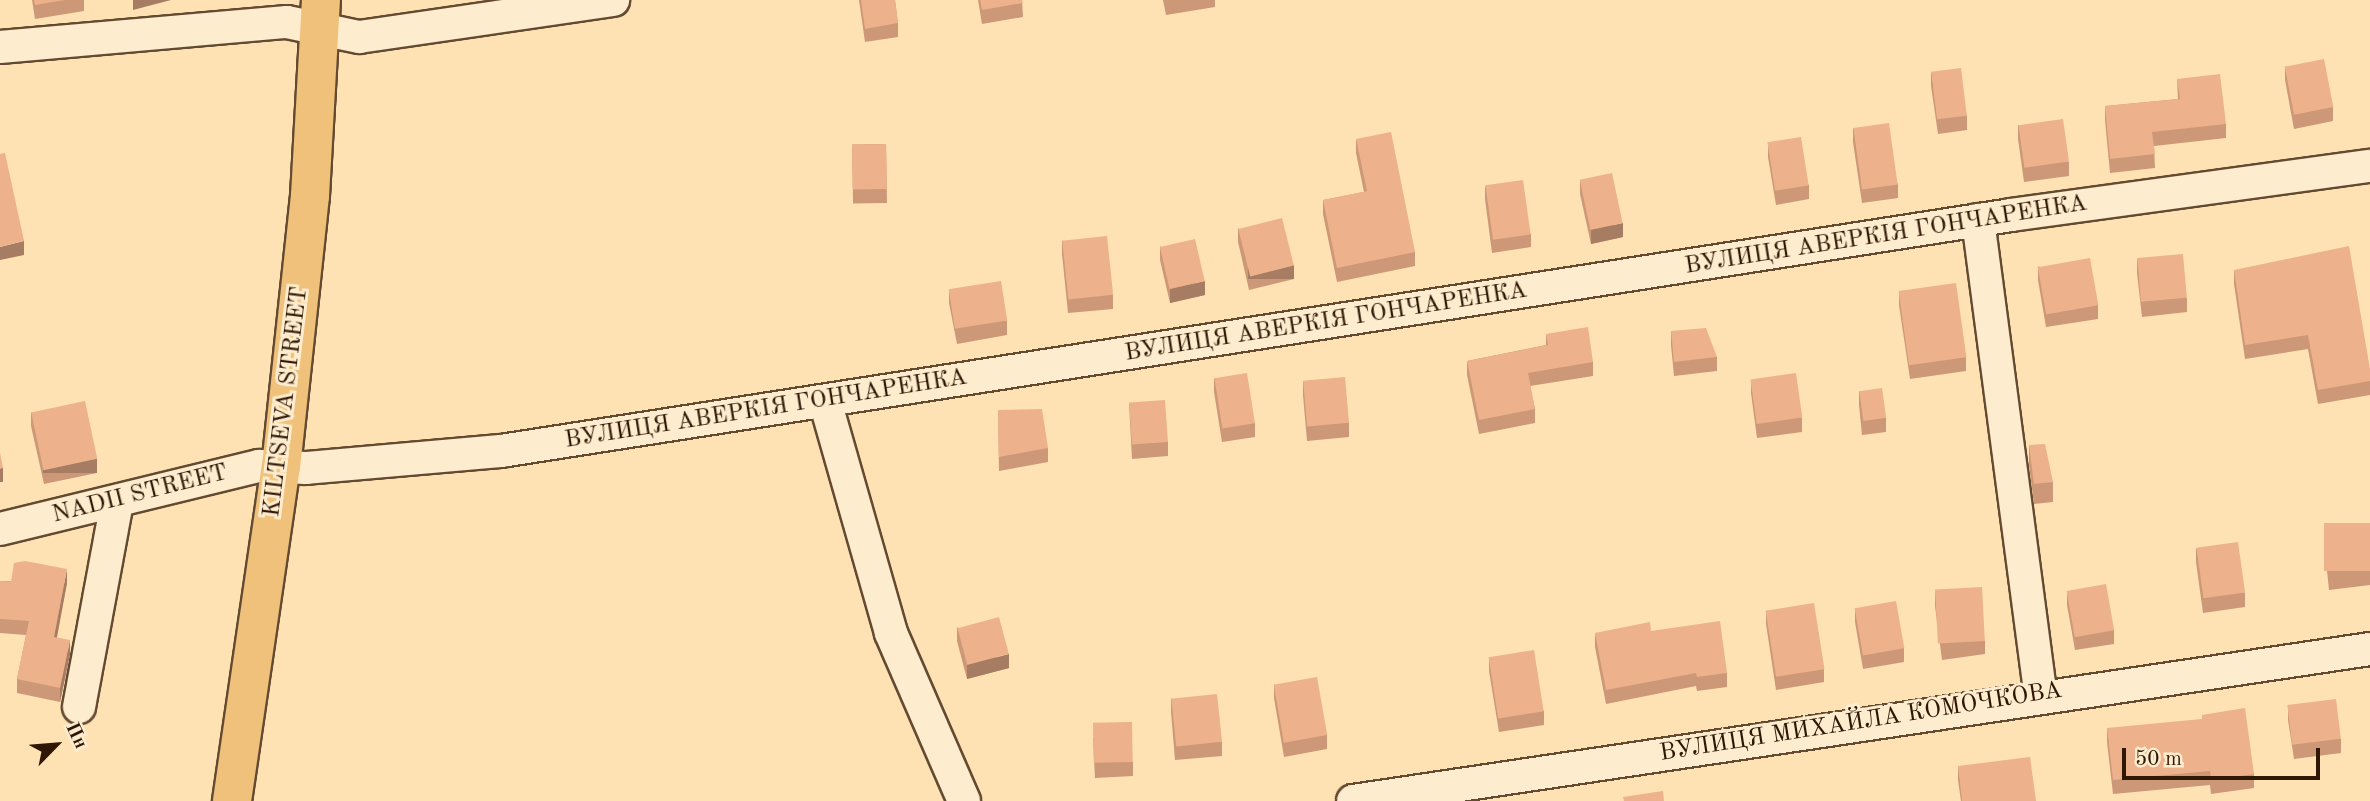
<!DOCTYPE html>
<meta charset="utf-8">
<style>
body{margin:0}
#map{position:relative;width:2370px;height:801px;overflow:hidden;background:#fee2b4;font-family:"Old Standard TT",serif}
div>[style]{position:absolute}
.roads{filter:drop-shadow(2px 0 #634a31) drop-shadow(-2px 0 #634a31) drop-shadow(0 2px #634a31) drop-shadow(0 -2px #634a31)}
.minor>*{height:32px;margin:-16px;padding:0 16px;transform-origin:16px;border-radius:16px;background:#feecce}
.major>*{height:38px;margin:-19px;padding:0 19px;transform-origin:19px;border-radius:19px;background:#efc17a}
.wall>*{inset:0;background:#cc9878;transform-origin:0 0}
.shaded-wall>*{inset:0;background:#a67c62;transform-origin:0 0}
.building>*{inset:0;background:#edb18c;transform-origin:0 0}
span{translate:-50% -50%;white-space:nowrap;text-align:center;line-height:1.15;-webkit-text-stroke:6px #feecce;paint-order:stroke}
.street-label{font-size:24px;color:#2f1705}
.north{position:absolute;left:21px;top:710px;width:70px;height:70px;-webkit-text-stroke:5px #feecce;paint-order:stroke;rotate:65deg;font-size:19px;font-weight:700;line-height:28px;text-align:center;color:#2f1705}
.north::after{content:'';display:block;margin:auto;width:24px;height:32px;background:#2f1705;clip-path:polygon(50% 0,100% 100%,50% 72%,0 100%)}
.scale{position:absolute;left:2122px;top:748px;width:198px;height:32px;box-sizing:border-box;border:4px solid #2f1705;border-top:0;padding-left:9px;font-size:21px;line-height:24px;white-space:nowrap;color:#2f1705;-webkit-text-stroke:5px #feecce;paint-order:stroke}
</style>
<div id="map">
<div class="roads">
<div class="minor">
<div style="left:0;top:47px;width:288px;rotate:-5deg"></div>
<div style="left:287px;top:22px;width:74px;rotate:11.8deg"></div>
<div style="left:359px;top:37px;width:257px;rotate:-8.3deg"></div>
<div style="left:1978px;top:220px;width:480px;rotate:82.5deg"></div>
<div style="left:825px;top:401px;width:241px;rotate:74.1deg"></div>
<div style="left:891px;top:633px;width:183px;rotate:66.5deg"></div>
<div style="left:0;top:529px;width:267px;rotate:-13.7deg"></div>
<div style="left:259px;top:466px;width:47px;rotate:2.4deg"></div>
<div style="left:306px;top:468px;width:196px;rotate:-5deg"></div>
<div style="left:501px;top:451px;width:1528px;rotate:-8.88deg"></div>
<div style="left:2011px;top:215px;width:362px;rotate:-7.8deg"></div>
<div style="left:79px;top:707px;width:209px;rotate:-79.5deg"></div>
<div style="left:1353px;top:801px;width:1028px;rotate:-8.5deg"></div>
</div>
<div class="major">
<div style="left:232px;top:801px;width:338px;rotate:-81.7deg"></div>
<div style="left:281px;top:467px;width:273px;rotate:-83.9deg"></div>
<div style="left:310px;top:196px;width:196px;rotate:-86.8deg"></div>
</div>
</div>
<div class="wall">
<div style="clip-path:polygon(32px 0,84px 0,84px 11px,35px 19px)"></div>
<div style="clip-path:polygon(859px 0,895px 0,898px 23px,898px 37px,865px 42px)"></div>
<div style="clip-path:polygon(978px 0,1022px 0,1023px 17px,982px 24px)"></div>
<div style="clip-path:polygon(1163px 0,1215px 0,1215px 7px,1166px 15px)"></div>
<div style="clip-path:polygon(2285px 66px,2333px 107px,2333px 121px,2294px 129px,2285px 80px)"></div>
<div style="clip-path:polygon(1931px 72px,1967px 116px,1967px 130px,1938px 134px,1931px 86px)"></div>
<div style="clip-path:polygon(2177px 79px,2226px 124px,2226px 138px,2154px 146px,2155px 168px,2110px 173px,2105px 120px,2105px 106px,2178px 99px)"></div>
<div style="clip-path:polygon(2018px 125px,2069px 162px,2069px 176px,2024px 182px,2018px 139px)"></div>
<div style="clip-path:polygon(1853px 128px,1898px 184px,1898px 198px,1862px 203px,1853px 142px)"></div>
<div style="clip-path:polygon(1356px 139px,1415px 252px,1415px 266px,1337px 282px,1323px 214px,1323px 200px,1364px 192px,1356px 153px)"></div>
<div style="clip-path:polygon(1768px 143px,1809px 185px,1809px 199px,1776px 205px,1768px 157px)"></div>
<div style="left:886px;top:144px;width:59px;height:34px;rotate:89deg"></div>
<div style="clip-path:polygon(1580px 180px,1623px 237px,1591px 244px,1580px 194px)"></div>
<div style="clip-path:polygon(1485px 186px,1531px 234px,1531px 247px,1492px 253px,1485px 199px)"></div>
<div style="clip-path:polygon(1238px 228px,1294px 279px,1249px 290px,1238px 242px)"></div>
<div style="clip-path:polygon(1062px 240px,1113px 295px,1113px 309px,1068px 313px,1062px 254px)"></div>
<div style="clip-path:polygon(1160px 246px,1205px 295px,1170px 303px,1160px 260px)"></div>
<div style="clip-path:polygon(2137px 259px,2187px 298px,2187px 312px,2142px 317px,2137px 273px)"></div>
<div style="clip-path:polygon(2038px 266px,2098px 305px,2098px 319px,2046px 327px,2038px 280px)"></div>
<div style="clip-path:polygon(2234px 270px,2370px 369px,2370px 395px,2318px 404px,2308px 349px,2245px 359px,2234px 284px)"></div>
<div style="clip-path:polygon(949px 290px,1007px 321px,1007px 335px,957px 344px,949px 303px)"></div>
<div style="clip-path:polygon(1899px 291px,1966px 357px,1966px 371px,1910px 379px,1899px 305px)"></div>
<div style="clip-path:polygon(1671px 331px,1717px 357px,1717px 371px,1674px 376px,1671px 345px)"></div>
<div style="clip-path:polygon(1546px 334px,1593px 362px,1593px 376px,1530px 386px,1535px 409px,1535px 423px,1479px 434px,1467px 375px,1467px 361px,1546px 345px)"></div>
<div style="clip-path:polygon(1214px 378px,1255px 423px,1255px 437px,1222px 442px,1214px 392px)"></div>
<div style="clip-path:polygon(1751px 380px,1802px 418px,1802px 432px,1757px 438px,1751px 393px)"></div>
<div style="clip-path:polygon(1303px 381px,1349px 423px,1349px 437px,1307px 441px,1303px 395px)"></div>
<div style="clip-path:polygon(1859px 391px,1886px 418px,1886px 432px,1862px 435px,1859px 405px)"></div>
<div style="clip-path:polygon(1129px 403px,1168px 442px,1168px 456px,1132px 459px)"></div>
<div style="clip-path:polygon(998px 410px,1048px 448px,1048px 462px,999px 471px)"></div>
<div style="clip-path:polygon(31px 412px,97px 473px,44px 484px,31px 426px)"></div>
<div style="clip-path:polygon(2029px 445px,2053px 482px,2053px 502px,2034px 504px,2029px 465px)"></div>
<div style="clip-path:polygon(2370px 523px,2370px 585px,2329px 590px,2324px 542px,2324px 528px)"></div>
<div style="clip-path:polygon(2196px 548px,2245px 593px,2245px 607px,2203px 613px,2196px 562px)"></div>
<div style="clip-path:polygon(0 581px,67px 583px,57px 638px,70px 654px,60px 702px,17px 693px,17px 679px,26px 635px,0 633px)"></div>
<div style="clip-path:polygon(2067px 591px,2114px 630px,2114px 644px,2075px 650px,2067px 605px)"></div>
<div style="clip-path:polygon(1935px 592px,1985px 641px,1985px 654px,1942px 660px,1935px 606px)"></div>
<div style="clip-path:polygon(1855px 608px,1904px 648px,1904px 662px,1863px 669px,1855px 622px)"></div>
<div style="clip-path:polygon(1766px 610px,1824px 669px,1824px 682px,1776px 690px,1766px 624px)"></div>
<div style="clip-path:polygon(957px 627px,1009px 668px,967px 679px,957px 641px)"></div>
<div style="clip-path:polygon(1651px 631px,1727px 673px,1727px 687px,1697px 691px,1696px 686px,1606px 704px,1595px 647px,1595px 633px)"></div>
<div style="clip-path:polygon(1489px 657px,1544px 711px,1544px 725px,1499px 732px,1489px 671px)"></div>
<div style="clip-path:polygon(1274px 684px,1327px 735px,1327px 749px,1284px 757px,1274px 698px)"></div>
<div style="clip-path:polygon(1171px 698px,1222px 742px,1222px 756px,1175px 760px,1171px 712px)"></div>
<div style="clip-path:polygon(2288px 706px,2341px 739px,2341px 753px,2294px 759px,2288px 720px)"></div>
<div style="clip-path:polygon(2107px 728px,2254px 774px,2254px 788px,2211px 794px,2210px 785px,2113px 794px,2107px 742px)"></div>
<div style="clip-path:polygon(1093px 737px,1133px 762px,1133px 776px,1095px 778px)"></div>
<div style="clip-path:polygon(1958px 766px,2036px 801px,1961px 801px,1958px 780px)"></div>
</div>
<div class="shaded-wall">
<div style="clip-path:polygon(133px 0,171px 0,133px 10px)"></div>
<div style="clip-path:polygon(1623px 223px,1623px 237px,1591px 244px,1591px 230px)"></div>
<div style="clip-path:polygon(24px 241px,24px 255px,0 260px,0 247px)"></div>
<div style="left:1294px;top:265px;width:14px;height:46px;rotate:90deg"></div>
<div style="clip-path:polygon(1205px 281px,1205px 295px,1170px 303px,1170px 289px)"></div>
<div style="left:97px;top:459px;width:14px;height:54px;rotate:90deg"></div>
<div style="left:3px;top:468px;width:14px;height:3px;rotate:90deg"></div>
<div style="clip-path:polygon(67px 569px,67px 583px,54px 651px,54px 637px)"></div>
<div style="clip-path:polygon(70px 640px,70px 654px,60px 702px,60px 688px)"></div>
<div style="clip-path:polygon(1009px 654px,1009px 668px,967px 679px,967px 665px)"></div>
</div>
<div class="building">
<div style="clip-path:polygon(34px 0,65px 0,35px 5px)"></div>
<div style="clip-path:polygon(861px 0,895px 0,898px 23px,865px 29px)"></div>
<div style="clip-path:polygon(980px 0,1022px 0,1023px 3px,982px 10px)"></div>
<div style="left:2324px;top:59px;width:49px;height:40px;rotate:79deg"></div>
<div style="left:1961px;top:68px;width:48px;height:30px;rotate:83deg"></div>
<div style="clip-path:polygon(2220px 74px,2226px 124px,2152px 132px,2155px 154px,2110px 159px,2105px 106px,2180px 99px,2177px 79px)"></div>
<div style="left:2063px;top:119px;width:43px;height:45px;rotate:82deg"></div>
<div style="left:1889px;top:123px;width:62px;height:36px;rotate:82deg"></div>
<div style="clip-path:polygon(1391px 132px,1415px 252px,1337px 268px,1323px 200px,1367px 191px,1356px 139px)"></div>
<div style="left:1801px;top:137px;width:49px;height:34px;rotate:81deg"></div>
<div style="left:886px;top:144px;width:45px;height:34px;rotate:89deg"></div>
<div style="clip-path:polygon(5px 153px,24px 241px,0 247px,0 154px)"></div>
<div style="left:1612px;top:173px;width:51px;height:33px;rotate:78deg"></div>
<div style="left:1523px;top:180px;width:55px;height:38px;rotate:82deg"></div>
<div style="left:1282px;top:218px;width:49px;height:45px;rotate:76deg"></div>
<div style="left:1107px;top:236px;width:59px;height:45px;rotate:84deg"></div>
<div style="left:1195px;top:239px;width:43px;height:36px;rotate:77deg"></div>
<div style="clip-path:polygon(2349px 246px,2370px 369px,2370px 381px,2318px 390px,2308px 335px,2245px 345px,2234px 270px)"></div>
<div style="left:2183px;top:254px;width:44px;height:46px;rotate:85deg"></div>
<div style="left:2090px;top:258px;width:48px;height:53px;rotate:80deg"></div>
<div style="left:1001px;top:281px;width:40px;height:53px;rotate:81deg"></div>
<div style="left:1956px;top:283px;width:75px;height:58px;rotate:82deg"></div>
<div style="clip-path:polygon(1588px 327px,1593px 362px,1528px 373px,1535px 409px,1479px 420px,1467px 361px,1548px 345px,1546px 334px)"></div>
<div style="clip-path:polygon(1706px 328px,1717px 357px,1674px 362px,1671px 331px)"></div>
<div style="left:1247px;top:373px;width:51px;height:33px;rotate:81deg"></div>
<div style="left:1796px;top:373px;width:45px;height:46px;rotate:82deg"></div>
<div style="left:1345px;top:377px;width:46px;height:42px;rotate:85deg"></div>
<div style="left:1882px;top:388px;width:30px;height:23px;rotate:82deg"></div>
<div style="left:1165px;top:400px;width:42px;height:36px;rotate:86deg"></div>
<div style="left:85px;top:401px;width:59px;height:55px;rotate:78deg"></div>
<div style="clip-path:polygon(1042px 409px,1048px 448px,999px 457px,998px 410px)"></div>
<div style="clip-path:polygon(2045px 444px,2053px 482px,2034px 484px,2029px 445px)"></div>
<div style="clip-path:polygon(0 453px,3px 468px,0 469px)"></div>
<div style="left:2370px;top:523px;width:48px;height:46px;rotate:90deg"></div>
<div style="left:2238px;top:542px;width:51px;height:42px;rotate:82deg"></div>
<div style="clip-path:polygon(25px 561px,67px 569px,54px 637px,70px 640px,60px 688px,17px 679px,29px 621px,0 619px,0 581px,11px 582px,14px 563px)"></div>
<div style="left:2106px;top:584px;width:47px;height:40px;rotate:80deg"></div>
<div style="left:1982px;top:587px;width:54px;height:47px;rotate:87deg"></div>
<div style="left:1896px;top:601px;width:48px;height:42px;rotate:80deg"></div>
<div style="left:1814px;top:603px;width:67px;height:49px;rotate:81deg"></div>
<div style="left:999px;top:617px;width:38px;height:43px;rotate:75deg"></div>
<div style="clip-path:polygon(1720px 621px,1727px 673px,1697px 677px,1696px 673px,1606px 690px,1595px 633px,1650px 622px,1651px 631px)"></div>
<div style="left:1534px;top:650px;width:62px;height:46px;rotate:81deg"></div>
<div style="left:1317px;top:677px;width:59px;height:44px;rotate:80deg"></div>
<div style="left:1217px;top:694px;width:48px;height:46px;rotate:84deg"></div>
<div style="left:2336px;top:699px;width:40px;height:49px;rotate:83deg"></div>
<div style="clip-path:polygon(2245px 708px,2254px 774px,2211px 780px,2210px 771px,2113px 780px,2107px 728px,2202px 719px,2202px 715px)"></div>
<div style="left:1132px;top:722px;width:40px;height:39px;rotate:89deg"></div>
<div style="clip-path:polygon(2030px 757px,2036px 801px,1962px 801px,1958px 766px)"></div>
<div style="clip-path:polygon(1663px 791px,1664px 801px,1624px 801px,1623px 797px)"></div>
</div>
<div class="street-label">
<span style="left:1886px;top:236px;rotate:-9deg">ВУЛИЦЯ АВЕРКІЯ ГОНЧАРЕНКА</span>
<span style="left:1326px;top:323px;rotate:-9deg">ВУЛИЦЯ АВЕРКІЯ ГОНЧАРЕНКА</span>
<span style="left:287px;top:402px;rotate:-83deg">KILTSEVA STREET</span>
<span style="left:766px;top:410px;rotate:-9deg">ВУЛИЦЯ АВЕРКІЯ ГОНЧАРЕНКА</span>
<span style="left:140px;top:495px;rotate:-14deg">NADII STREET</span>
<span style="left:1861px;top:723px;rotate:-9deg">ВУЛИЦЯ МИХАЙЛА КОМОЧКОВА</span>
</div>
<div class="north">Пн</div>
<div class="scale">50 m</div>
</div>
